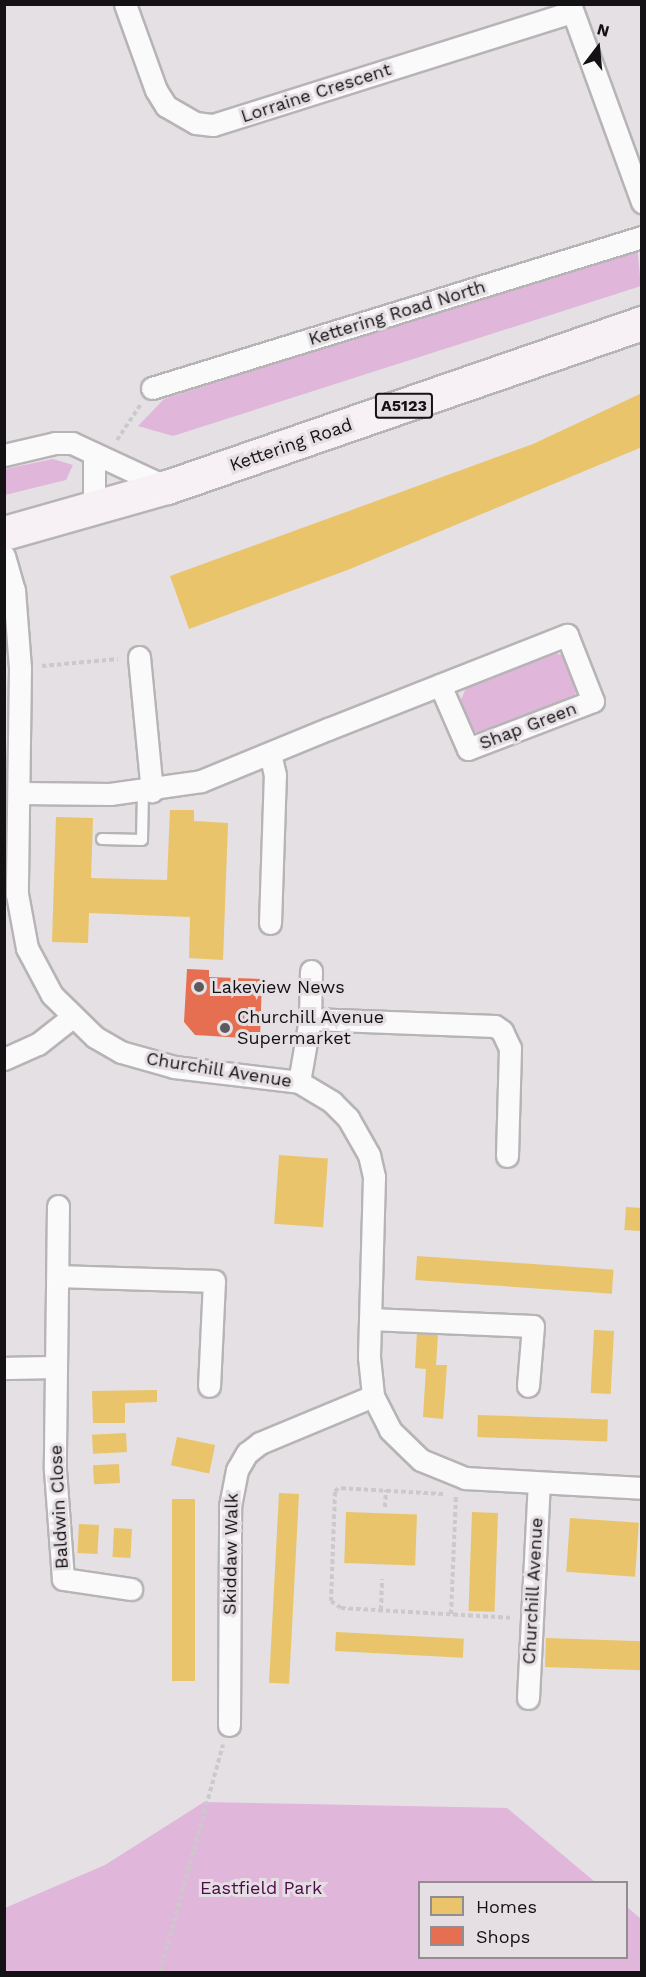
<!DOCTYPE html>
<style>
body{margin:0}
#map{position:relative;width:646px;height:1977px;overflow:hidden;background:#e4e0e3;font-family:"Work Sans",sans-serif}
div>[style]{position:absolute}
.green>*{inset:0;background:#e0b7db}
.homes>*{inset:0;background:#e9c46a;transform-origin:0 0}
.shops>*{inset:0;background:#e76f51}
.path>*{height:4px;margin-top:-2px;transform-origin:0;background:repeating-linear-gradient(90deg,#cbcacb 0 4.5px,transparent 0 7.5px)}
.roads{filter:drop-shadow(2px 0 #b7b4b6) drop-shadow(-2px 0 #b7b4b6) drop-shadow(0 2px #b7b4b6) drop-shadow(0 -2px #b7b4b6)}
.lane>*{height:10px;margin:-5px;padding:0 5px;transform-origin:5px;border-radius:5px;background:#fbfafb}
.street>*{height:21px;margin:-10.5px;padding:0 10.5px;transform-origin:10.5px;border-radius:10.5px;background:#fbfafb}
.primary>*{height:33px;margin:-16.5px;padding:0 16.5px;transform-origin:16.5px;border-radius:16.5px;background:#f7f1f6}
.dots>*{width:16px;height:16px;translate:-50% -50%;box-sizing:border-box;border:3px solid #e5dfe4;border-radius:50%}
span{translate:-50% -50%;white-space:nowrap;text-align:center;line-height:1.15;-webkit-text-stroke:6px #e5dfe4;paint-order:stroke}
.shield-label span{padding:2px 4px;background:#e5dfe4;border:2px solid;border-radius:4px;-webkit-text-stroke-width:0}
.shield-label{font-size:16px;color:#141214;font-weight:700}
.street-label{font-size:18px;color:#141214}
.poi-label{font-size:18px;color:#141214}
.left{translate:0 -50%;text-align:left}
.park-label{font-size:18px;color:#4d0a49}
.frame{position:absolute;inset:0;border:6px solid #141214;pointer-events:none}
.legend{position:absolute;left:418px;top:1881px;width:210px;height:78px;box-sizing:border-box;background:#e5dfe4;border:2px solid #918d91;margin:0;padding:8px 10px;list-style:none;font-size:18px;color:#141214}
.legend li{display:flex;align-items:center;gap:12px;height:30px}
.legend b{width:30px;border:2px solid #918d91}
.north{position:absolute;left:568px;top:18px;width:60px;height:60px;-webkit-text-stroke:4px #e5dfe4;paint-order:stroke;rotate:16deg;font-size:16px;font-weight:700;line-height:24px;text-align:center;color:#141214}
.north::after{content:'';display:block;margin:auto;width:21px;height:27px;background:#141214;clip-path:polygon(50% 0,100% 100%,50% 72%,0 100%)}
</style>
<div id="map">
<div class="green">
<div style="clip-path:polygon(637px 246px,641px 286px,173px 436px,138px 426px,164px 399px)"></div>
<div style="clip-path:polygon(53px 459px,73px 465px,66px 480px,5px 495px,5px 469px)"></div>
<div style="clip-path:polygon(549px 652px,566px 656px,579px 687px,570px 703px,481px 735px,466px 726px,460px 702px,467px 686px)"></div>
<div style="clip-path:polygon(204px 1802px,507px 1808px,595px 1882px,420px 1882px,420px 1958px,626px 1958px,627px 1907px,641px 1919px,641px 1972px,5px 1972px,5px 1908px,105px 1865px)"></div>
</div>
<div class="homes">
<div style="clip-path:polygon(642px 393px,642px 447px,350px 569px,189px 629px,170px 576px,533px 444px)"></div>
<div style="clip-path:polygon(170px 810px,194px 810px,194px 821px,228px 823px,223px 960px,189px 958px,190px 917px,89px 913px,88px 943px,52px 942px,56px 817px,93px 818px,91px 878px,167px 880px)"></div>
<div style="left:279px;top:1155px;width:49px;height:69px;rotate:4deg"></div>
<div style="left:626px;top:1207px;width:16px;height:23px;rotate:4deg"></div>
<div style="left:417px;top:1256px;width:197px;height:24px;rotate:4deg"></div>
<div style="left:594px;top:1330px;width:20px;height:63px;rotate:3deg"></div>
<div style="clip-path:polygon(417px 1332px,438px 1334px,436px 1365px,447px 1365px,443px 1419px,423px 1417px,426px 1369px,415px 1368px)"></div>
<div style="clip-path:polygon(157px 1390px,157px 1402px,125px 1403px,125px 1423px,93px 1423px,92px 1391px)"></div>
<div style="left:478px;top:1415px;width:130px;height:22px;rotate:2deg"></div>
<div style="left:126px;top:1433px;width:19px;height:34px;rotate:87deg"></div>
<div style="left:177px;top:1437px;width:39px;height:29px;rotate:12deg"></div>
<div style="left:119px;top:1464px;width:19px;height:26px;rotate:87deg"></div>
<div style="left:279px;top:1493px;width:20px;height:190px;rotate:3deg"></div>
<div style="left:172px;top:1499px;width:23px;height:182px"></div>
<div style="left:346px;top:1512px;width:71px;height:51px;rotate:2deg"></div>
<div style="left:472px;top:1512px;width:26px;height:99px;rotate:2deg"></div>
<div style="left:570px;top:1518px;width:69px;height:54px;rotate:4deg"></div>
<div style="left:79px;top:1524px;width:20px;height:29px;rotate:3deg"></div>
<div style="left:114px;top:1528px;width:18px;height:29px;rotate:3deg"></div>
<div style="left:336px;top:1632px;width:128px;height:19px;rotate:3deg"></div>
<div style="left:546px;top:1638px;width:96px;height:29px;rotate:2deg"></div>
</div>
<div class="shops">
<div style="clip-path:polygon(187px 969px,209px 970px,209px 977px,262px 979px,260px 1039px,195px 1035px,184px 1022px)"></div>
</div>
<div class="path">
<div style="left:117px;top:440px;width:43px;rotate:-56.3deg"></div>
<div style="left:42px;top:666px;width:76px;rotate:-5.3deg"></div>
<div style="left:443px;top:1494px;width:105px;rotate:-176.7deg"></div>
<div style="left:338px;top:1488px;width:5px;rotate:127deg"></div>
<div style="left:335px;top:1492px;width:109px;rotate:92.1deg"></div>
<div style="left:331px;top:1601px;width:12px;rotate:35deg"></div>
<div style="left:341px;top:1608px;width:171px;rotate:3.3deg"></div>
<div style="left:385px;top:1507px;width:17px;rotate:-87deg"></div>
<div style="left:381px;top:1610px;width:31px;rotate:-88deg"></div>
<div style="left:451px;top:1614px;width:117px;rotate:-87.6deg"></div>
<div style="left:160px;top:1972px;width:236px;rotate:-74.5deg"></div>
</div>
<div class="roads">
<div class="lane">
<div style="left:102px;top:839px;width:40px;rotate:1.4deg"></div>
<div style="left:142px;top:840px;width:49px;rotate:-88.8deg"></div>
</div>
<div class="street">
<div style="left:125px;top:4px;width:91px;rotate:70.2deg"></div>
<div style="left:156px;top:90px;width:19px;rotate:58deg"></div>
<div style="left:166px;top:106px;width:34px;rotate:30deg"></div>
<div style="left:196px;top:123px;width:17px;rotate:7deg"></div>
<div style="left:213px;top:125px;width:376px;rotate:-17.5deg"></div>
<div style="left:570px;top:4px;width:211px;rotate:70deg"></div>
<div style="left:152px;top:388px;width:513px;rotate:-17.13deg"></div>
<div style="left:4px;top:455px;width:52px;rotate:-13.2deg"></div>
<div style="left:55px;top:443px;width:17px"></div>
<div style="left:72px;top:443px;width:105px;rotate:24.9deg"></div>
<div style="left:94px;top:509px;width:55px;rotate:-90deg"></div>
<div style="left:4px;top:556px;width:35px;rotate:74deg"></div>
<div style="left:14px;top:590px;width:78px;rotate:85.6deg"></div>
<div style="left:20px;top:668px;width:226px;rotate:90.8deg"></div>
<div style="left:17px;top:894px;width:55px;rotate:79.5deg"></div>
<div style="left:27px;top:948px;width:53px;rotate:62deg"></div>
<div style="left:52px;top:995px;width:60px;rotate:44.3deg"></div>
<div style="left:95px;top:1037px;width:30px;rotate:30deg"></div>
<div style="left:121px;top:1052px;width:55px;rotate:15.8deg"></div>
<div style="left:174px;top:1067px;width:126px;rotate:6.8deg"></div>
<div style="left:299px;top:1082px;width:39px;rotate:31deg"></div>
<div style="left:332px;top:1102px;width:23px;rotate:45deg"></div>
<div style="left:348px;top:1118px;width:43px;rotate:60.4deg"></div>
<div style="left:369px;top:1155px;width:23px;rotate:77deg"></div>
<div style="left:374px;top:1177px;width:180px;rotate:91.6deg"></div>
<div style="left:369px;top:1357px;width:39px;rotate:84deg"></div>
<div style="left:373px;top:1396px;width:38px;rotate:63deg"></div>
<div style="left:390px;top:1430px;width:43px;rotate:44.1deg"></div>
<div style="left:421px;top:1460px;width:48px;rotate:22.2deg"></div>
<div style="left:465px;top:1478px;width:177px;rotate:3.2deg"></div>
<div style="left:139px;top:657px;width:135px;rotate:84.5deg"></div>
<div style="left:20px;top:793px;width:90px;rotate:0.6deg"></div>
<div style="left:110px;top:794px;width:92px;rotate:-8.1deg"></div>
<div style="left:201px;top:781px;width:137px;rotate:-22.3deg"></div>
<div style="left:328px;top:729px;width:257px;rotate:-21.5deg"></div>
<div style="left:567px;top:635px;width:71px;rotate:68.5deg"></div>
<div style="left:593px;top:701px;width:134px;rotate:159deg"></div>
<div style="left:468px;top:749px;width:70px;rotate:-113.6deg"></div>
<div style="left:270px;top:923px;width:148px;rotate:-88.1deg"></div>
<div style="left:275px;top:775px;width:22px;rotate:-103deg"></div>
<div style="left:310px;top:1019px;width:185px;rotate:2.2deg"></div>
<div style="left:495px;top:1026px;width:9px;rotate:36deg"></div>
<div style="left:502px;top:1031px;width:19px;rotate:65deg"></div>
<div style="left:510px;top:1048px;width:108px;rotate:91.6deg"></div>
<div style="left:4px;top:1059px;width:37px;rotate:-24deg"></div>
<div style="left:38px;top:1044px;width:42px;rotate:-38.2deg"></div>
<div style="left:299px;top:1082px;width:64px;rotate:-80.1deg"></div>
<div style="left:310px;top:1019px;width:48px;rotate:-88.8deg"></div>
<div style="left:58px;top:1206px;width:264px;rotate:90.7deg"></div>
<div style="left:55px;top:1470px;width:109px;rotate:85.8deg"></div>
<div style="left:63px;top:1579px;width:69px;rotate:8.4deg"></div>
<div style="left:58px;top:1276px;width:156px;rotate:1.8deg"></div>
<div style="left:214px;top:1281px;width:105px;rotate:92.7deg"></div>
<div style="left:370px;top:1319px;width:163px;rotate:2.5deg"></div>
<div style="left:533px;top:1326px;width:60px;rotate:94.8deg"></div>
<div style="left:4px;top:1368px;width:52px;rotate:-1.1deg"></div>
<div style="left:528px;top:1698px;width:215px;rotate:-87.1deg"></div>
<div style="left:229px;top:1725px;width:219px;rotate:-89.7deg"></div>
<div style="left:230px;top:1506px;width:37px;rotate:-79deg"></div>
<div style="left:237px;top:1470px;width:20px;rotate:-60deg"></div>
<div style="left:247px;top:1453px;width:16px;rotate:-38deg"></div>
<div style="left:260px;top:1443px;width:122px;rotate:-22.6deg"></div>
</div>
<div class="primary">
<div style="left:4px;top:533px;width:169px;rotate:-15.8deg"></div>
<div style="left:167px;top:487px;width:503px;rotate:-19.05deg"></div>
</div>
</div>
<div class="dots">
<div style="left:199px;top:987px;background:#5d5a5c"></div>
<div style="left:225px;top:1028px;background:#5d5a5c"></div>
</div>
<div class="shield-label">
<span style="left:404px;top:406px">A5123</span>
</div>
<div class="street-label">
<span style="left:316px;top:93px;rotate:-18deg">Lorraine Crescent</span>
<span style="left:397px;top:313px;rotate:-17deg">Kettering Road North</span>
<span style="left:291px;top:445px;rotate:-19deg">Kettering Road</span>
<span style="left:528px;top:726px;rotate:-21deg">Shap Green</span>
<span style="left:219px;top:1070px;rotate:9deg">Churchill Avenue</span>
<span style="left:59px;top:1507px;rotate:-93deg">Baldwin Close</span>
<span style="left:231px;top:1554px;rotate:-89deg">Skiddaw Walk</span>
<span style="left:533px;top:1591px;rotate:-87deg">Churchill Avenue</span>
</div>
<div class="poi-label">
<span class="left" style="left:211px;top:987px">Lakeview News</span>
<span class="left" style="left:237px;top:1028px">Churchill Avenue<br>Supermarket</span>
</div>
<div class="park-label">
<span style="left:261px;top:1888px">Eastfield Park</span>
</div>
<div class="frame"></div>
<ul class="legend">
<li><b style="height:16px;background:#e9c46a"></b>Homes</li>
<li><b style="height:16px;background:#e76f51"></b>Shops</li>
</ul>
<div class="north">N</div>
</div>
